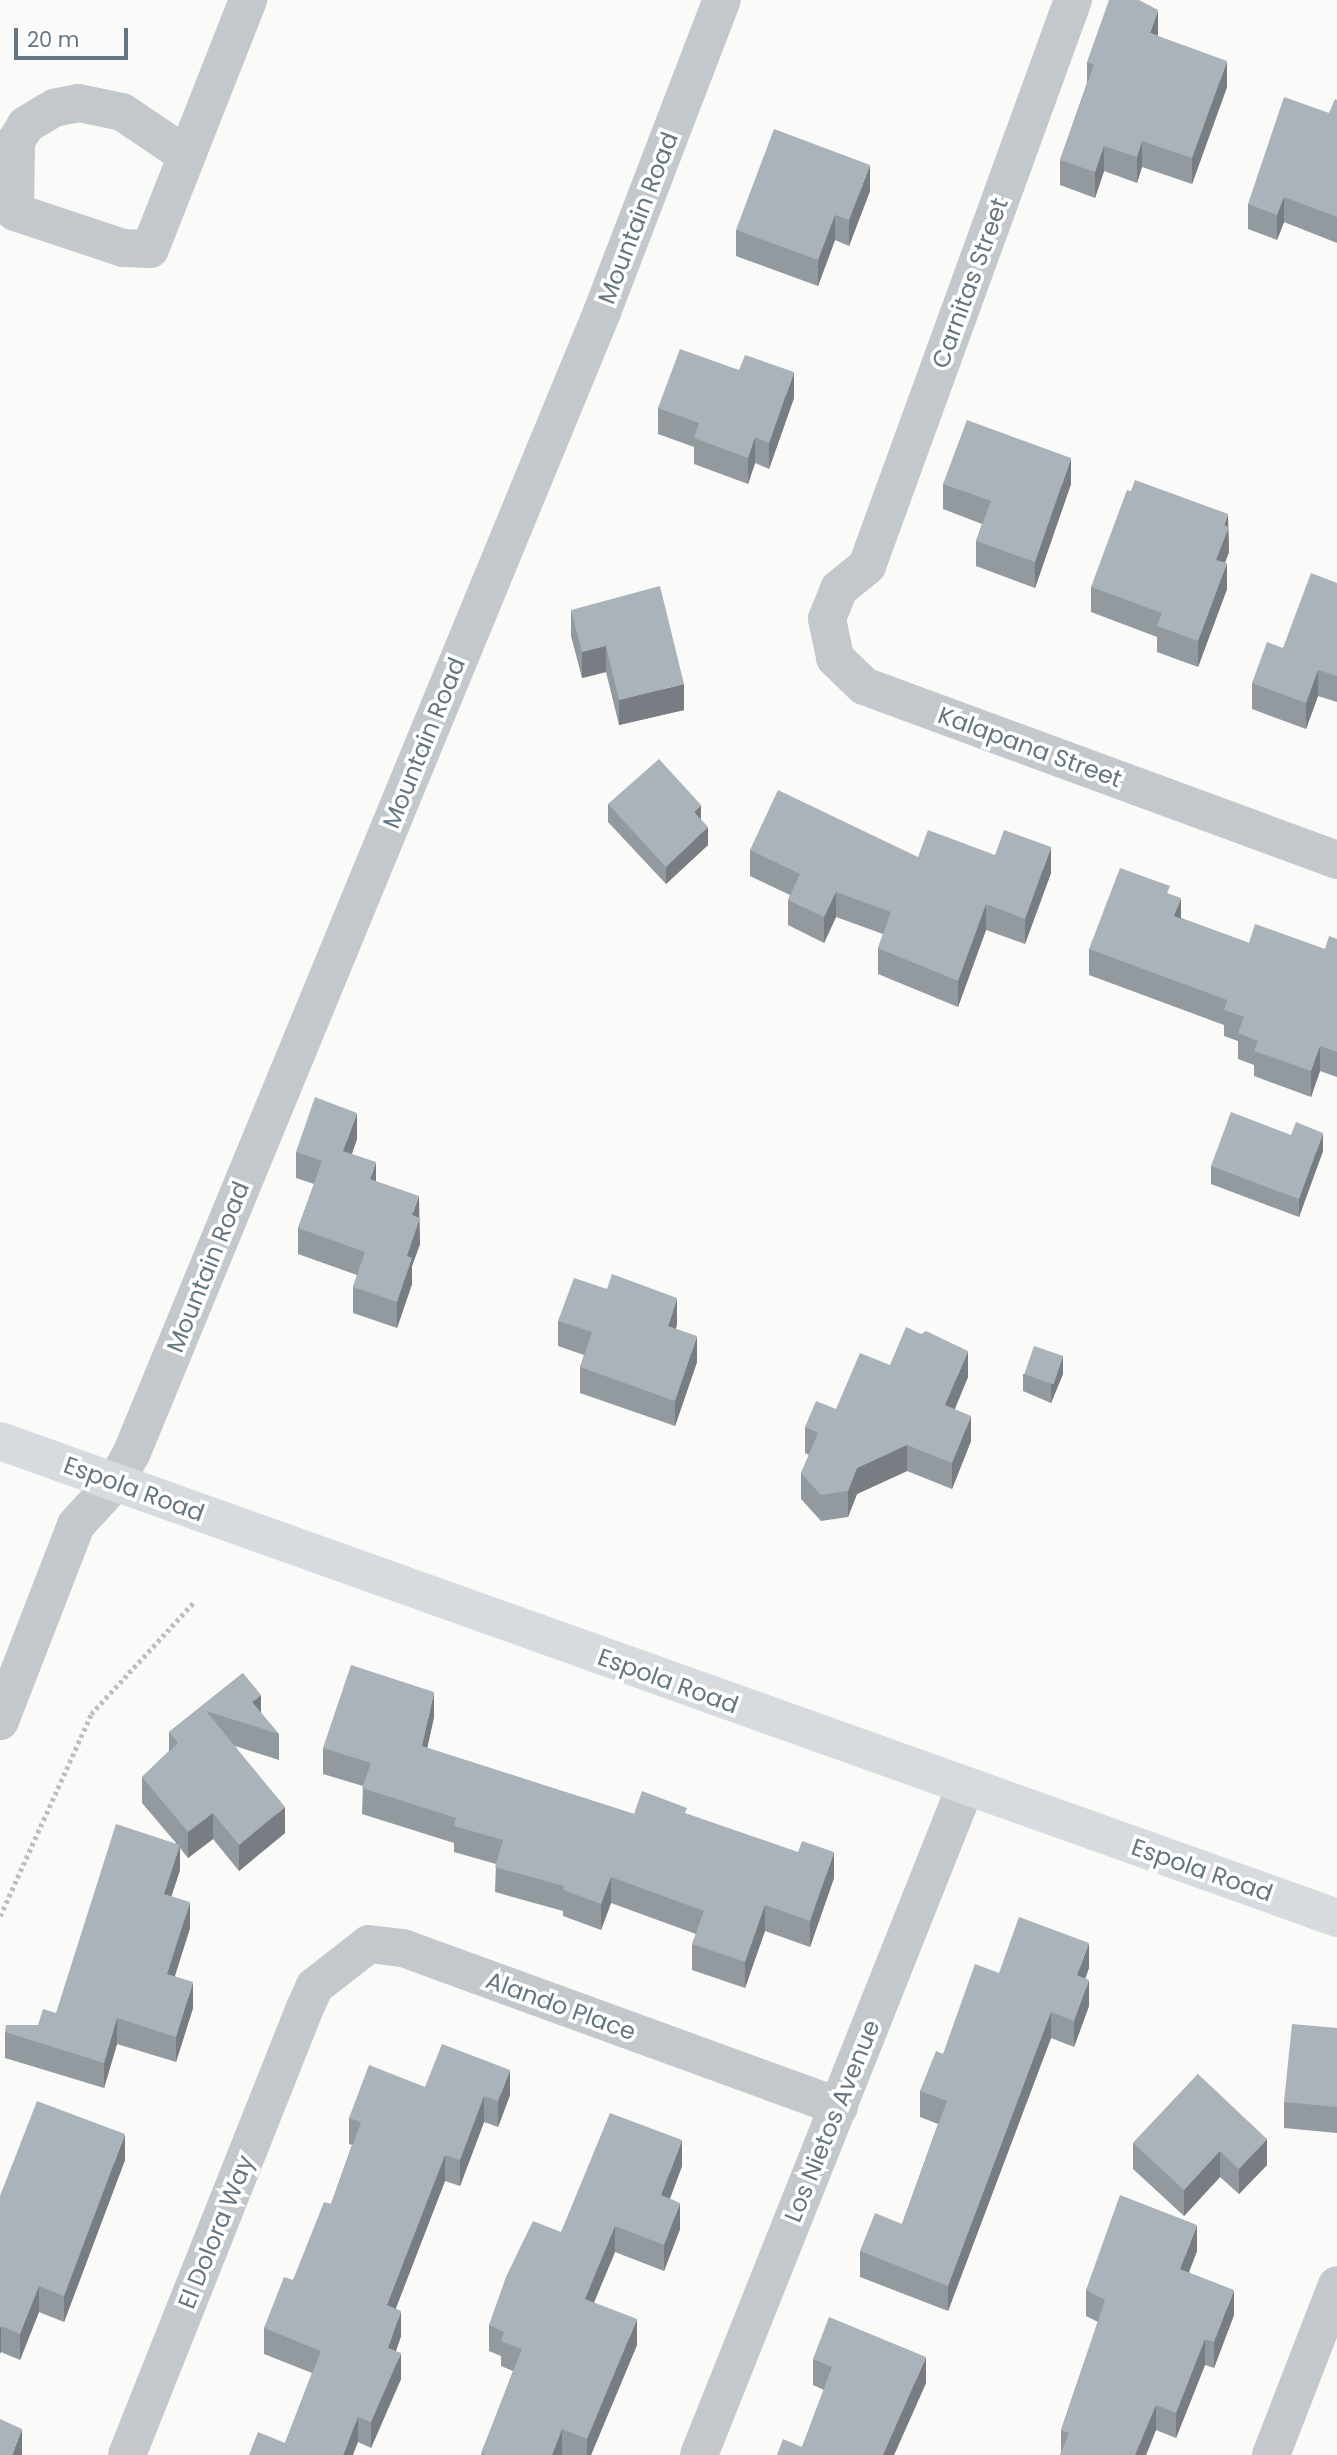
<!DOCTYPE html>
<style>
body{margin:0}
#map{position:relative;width:1337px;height:2455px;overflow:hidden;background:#fafaf8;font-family:Poppins,sans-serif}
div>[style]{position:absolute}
.path>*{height:4.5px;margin-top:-2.25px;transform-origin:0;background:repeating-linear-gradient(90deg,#bbbfc2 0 3.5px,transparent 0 7px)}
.minor>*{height:38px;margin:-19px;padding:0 19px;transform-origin:19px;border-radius:19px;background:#c3c8cc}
.major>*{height:38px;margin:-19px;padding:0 19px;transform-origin:19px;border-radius:19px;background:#d6dbdf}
.wall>*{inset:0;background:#929a9f}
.shaded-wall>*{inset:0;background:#777d82}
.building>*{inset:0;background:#aab3b9;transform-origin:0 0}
span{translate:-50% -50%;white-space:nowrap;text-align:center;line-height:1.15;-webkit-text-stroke:7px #fff;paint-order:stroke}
.street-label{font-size:24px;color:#657683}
.scale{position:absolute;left:14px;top:28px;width:114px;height:32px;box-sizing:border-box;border:4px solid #657683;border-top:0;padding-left:9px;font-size:21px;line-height:24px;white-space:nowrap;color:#657683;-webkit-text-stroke:5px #fff;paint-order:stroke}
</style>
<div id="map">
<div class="path">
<div style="left:0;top:1916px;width:222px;rotate:-65.7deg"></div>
<div style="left:91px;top:1714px;width:152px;rotate:-47.4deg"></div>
</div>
<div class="minor">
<div style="left:1073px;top:0;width:602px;rotate:110deg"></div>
<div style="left:867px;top:566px;width:36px;rotate:141deg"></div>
<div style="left:839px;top:589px;width:32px;rotate:112deg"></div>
<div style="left:827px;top:619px;width:40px;rotate:78deg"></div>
<div style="left:835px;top:658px;width:40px;rotate:44deg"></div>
<div style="left:864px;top:686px;width:504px;rotate:20.2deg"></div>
<div style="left:186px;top:155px;width:77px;rotate:-146.1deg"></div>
<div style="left:122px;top:112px;width:44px;rotate:-168.2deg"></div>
<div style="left:79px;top:103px;width:25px;rotate:169deg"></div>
<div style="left:54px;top:108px;width:33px;rotate:149deg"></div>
<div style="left:26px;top:125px;width:19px;rotate:122deg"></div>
<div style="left:16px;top:141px;width:71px;rotate:90.8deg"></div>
<div style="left:15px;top:212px;width:114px;rotate:18.4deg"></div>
<div style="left:123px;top:248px;width:27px;rotate:2deg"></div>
<div style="left:150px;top:249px;width:268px;rotate:-68.5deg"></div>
<div style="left:0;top:1721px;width:210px;rotate:-68.8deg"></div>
<div style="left:76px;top:1525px;width:59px;rotate:-47.7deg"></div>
<div style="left:116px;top:1481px;width:33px;rotate:-61deg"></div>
<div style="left:132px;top:1452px;width:1233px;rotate:-67.59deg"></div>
<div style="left:602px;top:312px;width:334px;rotate:-69deg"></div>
<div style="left:127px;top:2455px;width:481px;rotate:-68.3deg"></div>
<div style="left:305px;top:2008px;width:24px;rotate:-66deg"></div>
<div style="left:315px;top:1986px;width:68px;rotate:-37.9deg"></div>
<div style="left:369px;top:1944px;width:34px;rotate:7deg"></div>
<div style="left:403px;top:1948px;width:464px;rotate:20deg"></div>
<div style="left:699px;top:2455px;width:718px;rotate:-68.26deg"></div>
<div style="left:1271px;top:2455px;width:182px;rotate:-68.8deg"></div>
</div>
<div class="major">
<div style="left:0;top:1441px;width:1420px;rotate:19.63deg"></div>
</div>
<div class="wall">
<div style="clip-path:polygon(1158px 36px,1227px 87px,1192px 184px,1142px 167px,1137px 183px,1104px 171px,1095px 198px,1060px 185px,1060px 160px,1087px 83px,1087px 62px)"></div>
<div style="clip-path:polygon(1337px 100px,1337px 243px,1284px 222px,1277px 240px,1248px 229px,1248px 204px,1329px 113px)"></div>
<div style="clip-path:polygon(870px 191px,849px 246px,835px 240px,818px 286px,736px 256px,736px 230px)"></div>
<div style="clip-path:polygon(739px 370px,794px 398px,769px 469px,755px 463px,748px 484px,694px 464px,694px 447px,658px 434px,658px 408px)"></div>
<div style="clip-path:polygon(943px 484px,1071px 484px,1035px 588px,976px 566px,976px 541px,982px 524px,943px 509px)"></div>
<div style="clip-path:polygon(1228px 526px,1229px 552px,1225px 563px,1227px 589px,1198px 667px,1157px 652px,1157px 637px,1091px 612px,1091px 587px)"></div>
<div style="clip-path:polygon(1337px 583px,1337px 702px,1318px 696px,1306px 729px,1252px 709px,1252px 683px,1283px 648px)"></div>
<div style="clip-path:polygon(571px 610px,684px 710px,619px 725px,606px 672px,582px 678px,571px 636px)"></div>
<div style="clip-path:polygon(608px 804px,701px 819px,708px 845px,666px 884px,608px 822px)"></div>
<div style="clip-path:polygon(750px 850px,918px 857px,995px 855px,1051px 873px,1025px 944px,986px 930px,958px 1007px,878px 974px,878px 948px,883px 934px,836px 917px,824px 943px,788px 925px,788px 900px,790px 895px,750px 876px)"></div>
<div style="clip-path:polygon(1170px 894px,1181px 918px,1249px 943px,1325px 949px,1337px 939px,1337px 1077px,1320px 1071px,1311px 1097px,1254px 1076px,1254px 1065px,1238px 1059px,1238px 1041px,1224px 1036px,1224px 1025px,1089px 975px,1089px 949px)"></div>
<div style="clip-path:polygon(357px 1139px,352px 1154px,376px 1181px,419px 1217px,420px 1244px,412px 1266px,412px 1284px,397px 1328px,353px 1313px,353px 1287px,357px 1275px,298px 1254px,298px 1228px,314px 1184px,296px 1178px,296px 1152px)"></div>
<div style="clip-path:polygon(1323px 1151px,1299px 1217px,1211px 1184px,1211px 1166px)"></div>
<div style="clip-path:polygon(558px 1321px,677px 1324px,676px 1329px,697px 1362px,675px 1426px,580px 1393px,580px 1367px,584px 1355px,558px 1346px)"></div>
<div style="clip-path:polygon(890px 1365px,968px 1377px,955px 1409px,971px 1441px,952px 1489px,907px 1471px,857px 1494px,848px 1517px,821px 1521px,801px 1499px,801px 1473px,809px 1455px,805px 1453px,805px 1427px,836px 1409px)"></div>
<div style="clip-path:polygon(1023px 1374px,1063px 1374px,1051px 1403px,1023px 1391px)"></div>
<div style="clip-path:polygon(243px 1673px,261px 1713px,279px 1734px,279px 1760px,235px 1746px,285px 1833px,239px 1871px,213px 1839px,188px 1858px,180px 1848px,180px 1870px,171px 1896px,190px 1928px,175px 1976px,193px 2008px,176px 2062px,117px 2044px,104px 2088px,5px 2058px,5px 2032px,38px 2025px,56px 2013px,176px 1843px,142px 1803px,142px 1777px,169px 1751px,169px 1732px)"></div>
<div style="clip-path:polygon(434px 1717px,427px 1748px,634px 1814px,687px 1814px,834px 1878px,810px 1947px,765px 1931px,745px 1988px,692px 1970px,692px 1944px,696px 1934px,611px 1903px,601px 1930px,563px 1916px,563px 1911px,495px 1892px,496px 1864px,454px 1852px,454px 1843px,362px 1814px,363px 1786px,323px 1774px,323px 1748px)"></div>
<div style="clip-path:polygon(1089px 1968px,1085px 1979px,1089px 2006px,1074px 2047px,1051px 2038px,948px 2311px,860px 2277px,860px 2251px,902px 2224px,938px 2124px,920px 2117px,920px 2091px,943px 2054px,999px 1973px)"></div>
<div style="clip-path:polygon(1337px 2028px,1337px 2133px,1284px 2128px,1284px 2102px)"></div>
<div style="clip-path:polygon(1198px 2074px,1267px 2165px,1239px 2194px,1220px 2177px,1184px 2216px,1133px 2169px,1133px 2143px)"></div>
<div style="clip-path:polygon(425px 2087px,510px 2095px,498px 2127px,484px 2122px,460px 2186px,445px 2181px,396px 2308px,401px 2336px,396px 2351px,401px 2379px,371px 2448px,358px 2442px,285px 2443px,312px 2373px,264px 2354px,264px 2328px,293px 2280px,331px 2204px,352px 2145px,349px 2144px,349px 2118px)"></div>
<div style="clip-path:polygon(125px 2160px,64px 2322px,39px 2312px,20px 2360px,1px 2352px,0 2196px)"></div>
<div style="clip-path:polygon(682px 2166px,670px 2199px,680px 2229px,664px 2271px,615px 2252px,594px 2302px,637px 2345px,591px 2455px,481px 2455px,513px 2371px,501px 2366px,501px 2356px,489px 2351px,489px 2325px,561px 2232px)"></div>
<div style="clip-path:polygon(1197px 2251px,1189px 2272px,1234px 2315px,1214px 2368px,1205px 2365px,1176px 2438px,1156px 2430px,1146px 2455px,1060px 2455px,1061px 2452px,1061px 2430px,1098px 2322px,1086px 2316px,1086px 2290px)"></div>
<div style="clip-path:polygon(813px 2359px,926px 2383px,894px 2455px,777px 2455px,802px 2447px,824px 2390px,813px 2385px)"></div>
</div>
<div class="shaded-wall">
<div style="clip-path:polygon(1158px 10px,1158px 36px,1150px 33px)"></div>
<div style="clip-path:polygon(1227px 61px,1227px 87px,1192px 184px,1192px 158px)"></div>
<div style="clip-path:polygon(1142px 141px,1142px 167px,1137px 183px,1137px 157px)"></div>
<div style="clip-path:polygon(1104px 146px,1104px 171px,1095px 198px,1095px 172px)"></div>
<div style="clip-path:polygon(870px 165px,870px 191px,849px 246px,849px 220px)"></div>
<div style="clip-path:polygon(1284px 197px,1284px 222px,1277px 240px,1277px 215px)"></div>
<div style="clip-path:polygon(835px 215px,835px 240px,818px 286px,818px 260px)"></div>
<div style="clip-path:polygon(794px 372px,794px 398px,769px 469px,769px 443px)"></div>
<div style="clip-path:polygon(755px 437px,755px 463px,748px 484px,748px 458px)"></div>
<div style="clip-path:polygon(1071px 458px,1071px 484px,1035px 588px,1035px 562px)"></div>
<div style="clip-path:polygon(1228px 514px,1229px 552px,1216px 585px,1216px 560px,1224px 525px)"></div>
<div style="clip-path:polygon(1227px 563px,1227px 589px,1198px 667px,1198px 641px)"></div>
<div style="clip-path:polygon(606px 646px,606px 672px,582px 678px,582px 652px)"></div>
<div style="clip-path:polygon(1318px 670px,1318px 696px,1306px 729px,1306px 703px)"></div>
<div style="clip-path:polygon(684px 684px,684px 710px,619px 725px,619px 700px)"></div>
<div style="clip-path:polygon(701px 805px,701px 823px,694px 812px)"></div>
<div style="clip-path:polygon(708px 827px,708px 845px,666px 884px,666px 867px)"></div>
<div style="clip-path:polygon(1051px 847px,1051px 873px,1025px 944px,1025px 919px)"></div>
<div style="clip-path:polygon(836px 892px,836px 917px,824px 943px,824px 917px)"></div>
<div style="clip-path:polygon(1181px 898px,1181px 924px,1174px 916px)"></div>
<div style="clip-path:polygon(986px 904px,986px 930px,958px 1007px,958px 981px)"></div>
<div style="clip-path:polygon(1320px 1046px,1320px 1071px,1311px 1097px,1311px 1071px)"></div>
<div style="clip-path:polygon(357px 1113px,357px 1139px,343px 1177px,343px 1151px)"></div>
<div style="clip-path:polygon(1323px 1133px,1323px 1151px,1299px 1217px,1299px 1199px)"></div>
<div style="clip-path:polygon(376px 1162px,376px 1188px,370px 1179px)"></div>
<div style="clip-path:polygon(419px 1196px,420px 1244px,412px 1266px,412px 1284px,397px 1328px,397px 1302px,407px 1256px,412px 1215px)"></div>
<div style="clip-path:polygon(677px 1298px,677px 1324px,668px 1352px,668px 1326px)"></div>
<div style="clip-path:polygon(697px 1336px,697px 1362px,675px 1426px,675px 1401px)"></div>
<div style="clip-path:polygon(968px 1351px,968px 1377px,945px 1431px,945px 1405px)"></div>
<div style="clip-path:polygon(1063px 1356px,1063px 1374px,1051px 1403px,1051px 1385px)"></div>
<div style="clip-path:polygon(971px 1416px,971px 1441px,952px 1489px,952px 1463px)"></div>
<div style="clip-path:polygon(907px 1445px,907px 1471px,857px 1494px,848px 1517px,848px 1491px,857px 1468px)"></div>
<div style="clip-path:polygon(434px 1692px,434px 1717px,422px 1772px,422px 1746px)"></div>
<div style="clip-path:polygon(261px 1695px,261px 1721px,252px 1702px)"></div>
<div style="clip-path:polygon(285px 1807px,285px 1833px,239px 1871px,239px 1845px)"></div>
<div style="clip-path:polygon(213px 1813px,213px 1839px,188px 1858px,188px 1832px)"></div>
<div style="clip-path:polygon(180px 1845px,180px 1870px,164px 1919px,164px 1894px)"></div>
<div style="clip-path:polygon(834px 1852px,834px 1878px,810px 1947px,810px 1921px)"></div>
<div style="clip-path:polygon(611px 1877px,611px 1903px,601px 1930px,601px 1904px)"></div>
<div style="clip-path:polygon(190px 1902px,190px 1928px,167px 2000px,167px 1974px)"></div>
<div style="clip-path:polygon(765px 1905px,765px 1931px,745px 1988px,745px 1962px)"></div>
<div style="clip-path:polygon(1089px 1943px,1089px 1968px,1077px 2001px,1077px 1975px)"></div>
<div style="clip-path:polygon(1089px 1980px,1089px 2006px,1074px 2047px,1074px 2021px)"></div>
<div style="clip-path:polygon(193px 1982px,193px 2008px,176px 2062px,176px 2037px)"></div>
<div style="clip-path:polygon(1051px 2012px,1051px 2038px,948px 2311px,948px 2286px)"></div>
<div style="clip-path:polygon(117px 2018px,117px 2044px,104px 2088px,104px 2063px)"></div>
<div style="clip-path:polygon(510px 2070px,510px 2095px,498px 2127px,498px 2101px)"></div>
<div style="clip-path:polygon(484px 2096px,484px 2122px,460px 2186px,460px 2160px)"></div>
<div style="clip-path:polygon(125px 2134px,125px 2160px,64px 2322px,64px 2296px)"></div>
<div style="clip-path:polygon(1267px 2139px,1267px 2165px,1239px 2194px,1239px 2169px)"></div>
<div style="clip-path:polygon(682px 2140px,682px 2166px,661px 2221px,661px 2195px)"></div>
<div style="clip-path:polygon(1220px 2151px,1220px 2177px,1184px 2216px,1184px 2190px)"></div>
<div style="clip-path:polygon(445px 2155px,445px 2181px,387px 2331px,387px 2305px)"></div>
<div style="clip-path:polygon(680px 2203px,680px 2229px,664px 2271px,664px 2245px)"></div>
<div style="clip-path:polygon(1197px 2225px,1197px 2251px,1180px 2295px,1180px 2269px)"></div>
<div style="clip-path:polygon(615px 2226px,615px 2252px,585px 2324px,585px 2299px)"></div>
<div style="clip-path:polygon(39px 2286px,39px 2312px,20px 2360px,20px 2334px)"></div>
<div style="clip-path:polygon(1234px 2290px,1234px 2315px,1214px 2368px,1214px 2342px)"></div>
<div style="clip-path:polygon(401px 2311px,401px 2336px,388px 2374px,388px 2348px)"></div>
<div style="clip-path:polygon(637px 2319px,637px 2345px,591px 2455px,587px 2455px,587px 2439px)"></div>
<div style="clip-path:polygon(1px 2326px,1px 2352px,0 2354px,0 2328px)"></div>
<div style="clip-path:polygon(1205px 2339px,1205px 2365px,1176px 2438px,1176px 2413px)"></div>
<div style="clip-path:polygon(401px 2353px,401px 2379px,371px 2448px,371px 2422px)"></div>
<div style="clip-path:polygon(926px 2357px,926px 2383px,894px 2455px,883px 2455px)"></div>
<div style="clip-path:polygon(1156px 2405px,1156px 2430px,1146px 2455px,1135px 2455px)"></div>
<div style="clip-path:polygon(358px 2417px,358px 2442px,353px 2455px,343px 2455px)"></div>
<div style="clip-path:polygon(22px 2429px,22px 2455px,12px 2455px)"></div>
<div style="clip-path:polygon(562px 2429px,562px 2455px,552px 2455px)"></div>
</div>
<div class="building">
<div style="clip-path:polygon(1109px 0,1139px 0,1158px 10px,1150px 33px,1227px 61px,1192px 158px,1142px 141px,1137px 157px,1104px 146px,1095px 172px,1060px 160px,1094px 65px,1087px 62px)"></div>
<div style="clip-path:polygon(1284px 97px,1329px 113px,1335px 99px,1337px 100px,1337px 217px,1284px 197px,1277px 215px,1248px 204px)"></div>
<div style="clip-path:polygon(774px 129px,870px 165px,849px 220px,835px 215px,818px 260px,736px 230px)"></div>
<div style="clip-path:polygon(680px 349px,739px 370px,745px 355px,794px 372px,769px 443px,755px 437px,748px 458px,694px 438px,699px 423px,658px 408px)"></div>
<div style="clip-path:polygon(967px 420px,1071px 458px,1035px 562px,976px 541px,991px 501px,943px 484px)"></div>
<div style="clip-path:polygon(1135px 480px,1228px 514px,1224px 525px,1229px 527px,1216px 560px,1227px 563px,1198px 641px,1157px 626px,1162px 613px,1091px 587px,1127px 490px,1131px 491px)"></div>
<div style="clip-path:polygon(1311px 573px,1337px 583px,1337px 676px,1318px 670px,1306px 703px,1252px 683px,1267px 642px,1283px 648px)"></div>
<div style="clip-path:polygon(660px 586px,684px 684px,619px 700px,606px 646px,582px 652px,571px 610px)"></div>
<div style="clip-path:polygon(659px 759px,701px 805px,694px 812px,708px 827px,666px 867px,608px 804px)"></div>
<div style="clip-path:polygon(778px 790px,918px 857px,928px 830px,995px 855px,1004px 830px,1051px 847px,1025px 919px,986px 904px,958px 981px,878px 948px,891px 912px,836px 892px,824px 917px,788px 900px,800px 874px,750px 850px)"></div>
<div style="clip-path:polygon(1120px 868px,1170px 886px,1167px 893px,1181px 898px,1174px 916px,1249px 943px,1255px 924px,1325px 949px,1329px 936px,1337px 939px,1337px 1052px,1320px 1046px,1311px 1071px,1254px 1051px,1258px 1041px,1238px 1033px,1244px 1017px,1224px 1010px,1227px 1000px,1089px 949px)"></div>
<div style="clip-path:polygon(315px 1097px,357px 1113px,343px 1151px,376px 1162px,370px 1179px,419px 1196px,412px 1215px,420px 1218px,407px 1256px,412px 1258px,397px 1302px,353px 1287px,365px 1252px,298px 1228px,322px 1161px,296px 1152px)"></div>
<div style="clip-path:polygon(1231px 1112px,1291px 1135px,1296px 1122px,1323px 1133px,1299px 1199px,1211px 1166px)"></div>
<div style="clip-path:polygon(612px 1274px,677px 1298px,668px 1326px,697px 1336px,675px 1401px,580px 1367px,592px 1332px,558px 1321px,574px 1278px,607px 1289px)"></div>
<div style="clip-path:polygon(906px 1327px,921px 1334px,926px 1331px,968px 1351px,945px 1405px,971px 1416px,952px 1463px,907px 1445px,857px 1468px,848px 1491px,821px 1495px,801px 1473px,818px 1433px,805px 1427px,816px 1401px,836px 1409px,860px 1353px,890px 1365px)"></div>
<div style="left:1034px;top:1346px;width:31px;height:30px;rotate:19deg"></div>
<div style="clip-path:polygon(351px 1665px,434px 1692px,422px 1746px,634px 1814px,642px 1791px,687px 1808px,685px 1813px,798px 1852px,802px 1841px,834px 1852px,810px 1921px,765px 1905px,745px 1962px,692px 1944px,704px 1911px,611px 1877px,601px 1904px,563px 1890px,564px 1886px,495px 1867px,503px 1840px,454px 1826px,456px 1818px,362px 1788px,371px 1763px,323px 1748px)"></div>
<div style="clip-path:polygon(243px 1673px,261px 1695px,252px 1702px,279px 1734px,206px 1711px,285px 1807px,239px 1845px,213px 1813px,188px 1832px,142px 1777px,178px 1743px,169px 1732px)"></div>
<div style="clip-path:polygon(116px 1824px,180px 1845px,164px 1894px,190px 1902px,167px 1974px,193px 1982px,176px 2037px,117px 2018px,104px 2063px,5px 2032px,6px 2025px,38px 2025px,43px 2009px,56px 2013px)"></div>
<div style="clip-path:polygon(1019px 1917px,1089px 1943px,1077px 1975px,1089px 1980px,1074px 2021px,1051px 2012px,948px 2286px,860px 2251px,875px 2213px,902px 2224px,947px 2101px,920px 2091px,936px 2051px,943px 2054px,975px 1964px,999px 1973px)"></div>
<div style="clip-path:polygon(1292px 2024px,1337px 2028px,1337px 2107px,1284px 2102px)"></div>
<div style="clip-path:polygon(442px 2044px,510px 2070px,498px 2101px,484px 2096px,460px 2160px,445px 2155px,387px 2305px,401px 2311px,388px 2348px,401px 2353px,371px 2422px,358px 2417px,343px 2455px,249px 2455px,258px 2432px,285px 2443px,321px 2351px,264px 2328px,284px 2277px,293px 2280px,324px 2202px,331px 2204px,361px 2122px,349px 2118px,369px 2065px,425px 2087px)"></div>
<div style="clip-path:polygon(1198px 2074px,1267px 2139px,1239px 2169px,1220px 2151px,1184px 2190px,1133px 2143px)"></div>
<div style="clip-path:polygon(37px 2101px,125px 2134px,64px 2296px,39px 2286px,20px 2334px,1px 2326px,0 2328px,0 2196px)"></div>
<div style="clip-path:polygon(610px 2113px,682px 2140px,661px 2195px,680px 2203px,664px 2245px,615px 2226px,585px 2299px,637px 2319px,587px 2439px,562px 2429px,552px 2455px,486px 2455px,481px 2453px,522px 2349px,501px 2341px,504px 2332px,489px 2325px,506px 2277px,533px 2221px,561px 2232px)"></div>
<div style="clip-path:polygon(1120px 2195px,1197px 2225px,1180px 2269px,1234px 2290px,1214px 2342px,1205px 2339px,1176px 2413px,1156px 2405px,1135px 2455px,1060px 2455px,1069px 2433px,1061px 2430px,1105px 2300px,1086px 2290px)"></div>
<div style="clip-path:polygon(829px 2317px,926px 2357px,883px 2455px,777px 2455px,783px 2439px,802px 2447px,832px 2367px,813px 2359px)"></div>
<div style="clip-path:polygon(0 2419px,22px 2429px,12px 2455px,0 2455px)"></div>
</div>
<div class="street-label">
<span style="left:638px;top:218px;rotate:-69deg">Mountain Road</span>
<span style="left:970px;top:283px;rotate:-70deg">Carnitas Street</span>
<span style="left:424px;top:743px;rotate:-68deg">Mountain Road</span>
<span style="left:1030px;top:747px;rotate:20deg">Kalapana Street</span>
<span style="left:208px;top:1267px;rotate:-68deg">Mountain Road</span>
<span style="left:134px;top:1489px;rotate:20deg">Espola Road</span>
<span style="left:668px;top:1681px;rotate:20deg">Espola Road</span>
<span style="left:1202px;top:1870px;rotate:19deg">Espola Road</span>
<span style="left:561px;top:2006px;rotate:20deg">Alando Place</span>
<span style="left:832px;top:2121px;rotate:-68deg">Los Nietos Avenue</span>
<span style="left:216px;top:2232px;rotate:-68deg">El Dolora Way</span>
</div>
<div class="scale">20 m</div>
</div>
